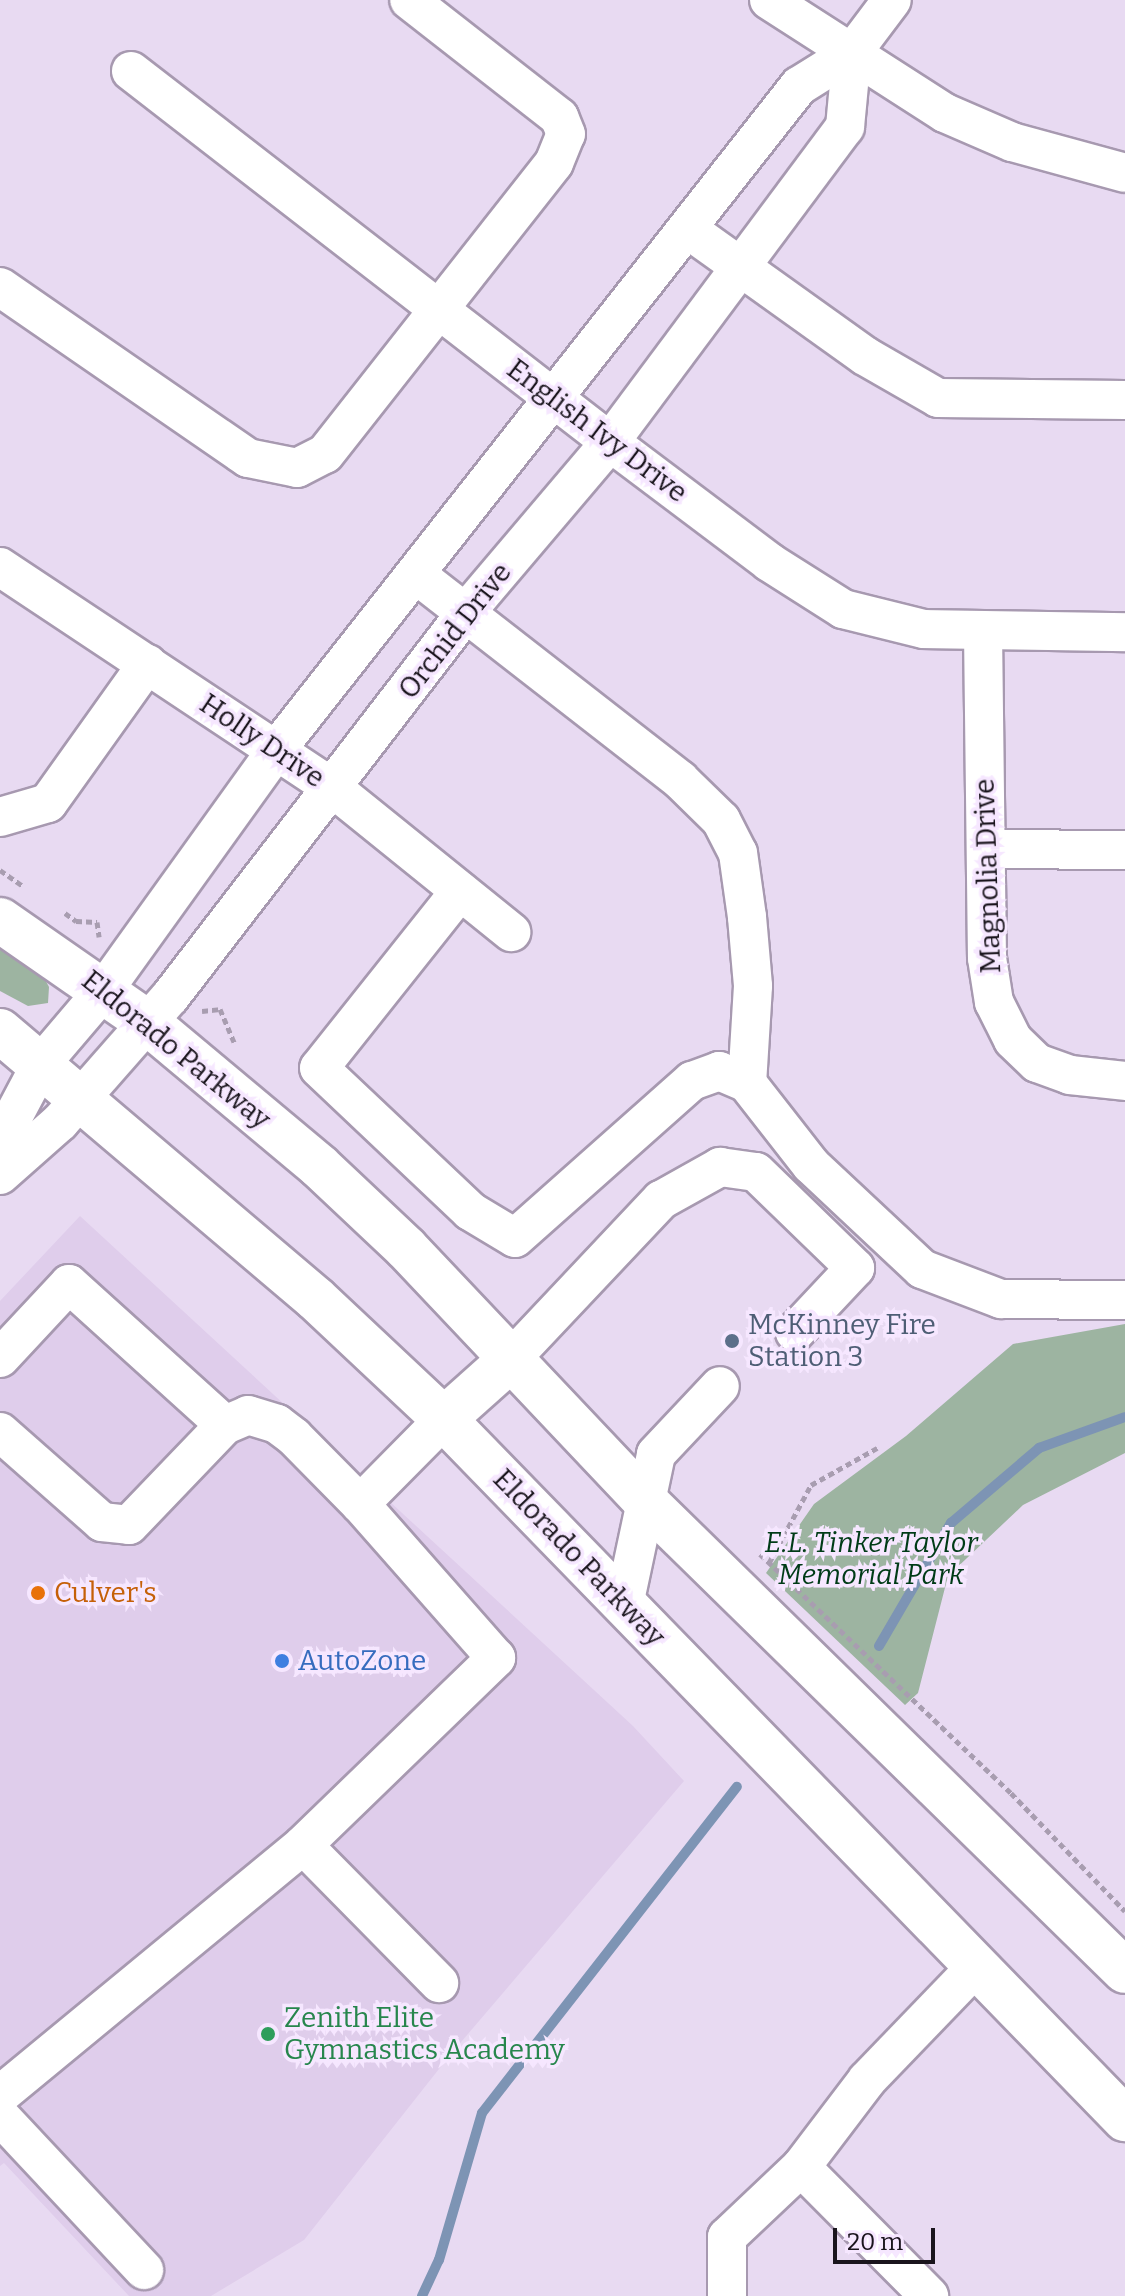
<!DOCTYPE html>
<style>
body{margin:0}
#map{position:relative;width:1125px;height:2296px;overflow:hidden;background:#e8daf2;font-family:Bitter,serif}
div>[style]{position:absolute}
.built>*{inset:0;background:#dfcdeb}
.green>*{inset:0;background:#9db4a1}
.stream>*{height:10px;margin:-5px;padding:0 5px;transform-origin:5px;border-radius:5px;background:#7d94b4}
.path>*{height:5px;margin-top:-2.5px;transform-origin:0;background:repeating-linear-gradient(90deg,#a89db0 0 6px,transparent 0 10px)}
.roads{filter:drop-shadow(2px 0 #a799b0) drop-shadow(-2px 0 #a799b0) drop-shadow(0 2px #a799b0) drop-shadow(0 -2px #a799b0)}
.minor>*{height:38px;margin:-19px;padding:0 19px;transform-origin:19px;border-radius:19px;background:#fff}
.major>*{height:44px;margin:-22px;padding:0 22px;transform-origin:22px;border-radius:22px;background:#fff}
.dots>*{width:22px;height:22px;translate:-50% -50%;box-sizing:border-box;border:4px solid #f6e7ff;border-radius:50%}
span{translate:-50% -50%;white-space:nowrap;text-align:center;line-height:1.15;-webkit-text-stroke:7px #f6e7ff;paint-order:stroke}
.street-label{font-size:28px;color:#1a151d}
.service-label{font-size:28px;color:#4e5e75}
.left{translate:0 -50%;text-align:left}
.park-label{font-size:28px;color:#003b17;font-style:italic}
.food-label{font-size:28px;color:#c56008}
.shop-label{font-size:28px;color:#366cbe}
.leisure-label{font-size:28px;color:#27864d}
.scale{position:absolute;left:833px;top:2228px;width:102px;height:36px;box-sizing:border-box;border:4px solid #1a151d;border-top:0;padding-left:10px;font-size:24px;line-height:28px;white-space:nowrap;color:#1a151d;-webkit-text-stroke:6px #f6e7ff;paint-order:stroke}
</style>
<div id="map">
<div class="built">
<div style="clip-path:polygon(80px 1216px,633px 1726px,684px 1781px,450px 2055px,304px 2240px,211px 2296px,129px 2296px,4px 2163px,0 2166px,0 1301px)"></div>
</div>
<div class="green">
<div style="clip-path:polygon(0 941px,38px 966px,49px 987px,48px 1003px,28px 1006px,0 991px)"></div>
<div style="clip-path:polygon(1125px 1324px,1125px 1453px,1023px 1505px,948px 1576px,918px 1693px,905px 1705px,766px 1573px,814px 1504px,906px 1436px,1013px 1344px)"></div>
</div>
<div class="stream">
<div style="left:879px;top:1646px;width:143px;rotate:-59.7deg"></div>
<div style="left:951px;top:1523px;width:116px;rotate:-40.4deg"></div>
<div style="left:1039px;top:1448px;width:91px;rotate:-19.8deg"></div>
<div style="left:422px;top:2296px;width:40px;rotate:-65deg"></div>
<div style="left:439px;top:2260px;width:153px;rotate:-73.7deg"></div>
<div style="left:482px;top:2113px;width:414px;rotate:-52deg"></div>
</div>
<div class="path">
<div style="left:0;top:870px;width:28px;rotate:35deg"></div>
<div style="left:65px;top:913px;width:14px;rotate:36deg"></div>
<div style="left:76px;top:921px;width:21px;rotate:3deg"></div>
<div style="left:97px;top:922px;width:15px;rotate:82deg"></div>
<div style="left:202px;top:1011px;width:18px;rotate:-6deg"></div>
<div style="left:220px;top:1009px;width:36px;rotate:67deg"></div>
<div style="left:760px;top:1554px;width:347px;rotate:43.6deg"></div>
<div style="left:1011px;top:1793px;width:164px;rotate:46deg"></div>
<div style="left:769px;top:1563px;width:89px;rotate:-61.7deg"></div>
<div style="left:811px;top:1485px;width:76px;rotate:-29.3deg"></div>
</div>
<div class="roads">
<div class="minor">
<div style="left:769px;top:0;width:209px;rotate:32.7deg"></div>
<div style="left:945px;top:113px;width:73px;rotate:23.4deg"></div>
<div style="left:1012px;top:142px;width:117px;rotate:15.3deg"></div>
<div style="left:131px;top:71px;width:606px;rotate:37.76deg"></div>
<div style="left:610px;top:442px;width:199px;rotate:37deg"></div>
<div style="left:769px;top:562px;width:88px;rotate:32.4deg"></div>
<div style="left:843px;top:609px;width:83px;rotate:13.9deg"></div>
<div style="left:924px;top:629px;width:201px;rotate:0.9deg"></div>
<div style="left:689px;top:230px;width:216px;rotate:35.6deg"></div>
<div style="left:865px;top:356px;width:84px;rotate:29.9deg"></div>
<div style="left:938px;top:398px;width:187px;rotate:0.6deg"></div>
<div style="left:0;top:287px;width:301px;rotate:34.6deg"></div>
<div style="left:248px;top:458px;width:50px;rotate:11.5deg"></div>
<div style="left:297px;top:468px;width:31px;rotate:-27deg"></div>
<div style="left:325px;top:454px;width:370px;rotate:-51.8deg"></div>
<div style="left:554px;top:163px;width:31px;rotate:-68deg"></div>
<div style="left:566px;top:134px;width:18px;rotate:-112deg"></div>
<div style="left:559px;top:117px;width:190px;rotate:-142deg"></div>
<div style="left:0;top:567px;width:401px;rotate:33.6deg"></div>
<div style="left:334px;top:789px;width:228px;rotate:38.9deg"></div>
<div style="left:418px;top:576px;width:332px;rotate:37.9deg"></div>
<div style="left:680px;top:780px;width:57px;rotate:44.3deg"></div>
<div style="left:721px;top:820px;width:37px;rotate:63deg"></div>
<div style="left:738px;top:853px;width:65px;rotate:82deg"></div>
<div style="left:747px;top:917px;width:69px;rotate:85deg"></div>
<div style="left:753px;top:986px;width:97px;rotate:93.5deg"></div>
<div style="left:983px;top:631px;width:327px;rotate:89.3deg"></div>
<div style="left:987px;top:958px;width:45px;rotate:81deg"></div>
<div style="left:994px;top:1002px;width:42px;rotate:63.4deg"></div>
<div style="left:1013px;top:1040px;width:33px;rotate:44deg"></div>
<div style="left:1037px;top:1063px;width:35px;rotate:20deg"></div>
<div style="left:1070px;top:1075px;width:55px;rotate:6.2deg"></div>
<div style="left:0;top:817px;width:50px;rotate:-16.3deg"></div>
<div style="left:48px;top:803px;width:171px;rotate:-54.5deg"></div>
<div style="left:986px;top:849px;width:139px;rotate:0.4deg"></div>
<div style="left:460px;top:891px;width:226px;rotate:128.5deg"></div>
<div style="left:319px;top:1068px;width:208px;rotate:43.4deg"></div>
<div style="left:470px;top:1211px;width:52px;rotate:31deg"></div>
<div style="left:515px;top:1238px;width:237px;rotate:-41.6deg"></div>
<div style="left:692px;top:1081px;width:29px;rotate:-20deg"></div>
<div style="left:719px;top:1071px;width:30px;rotate:23deg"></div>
<div style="left:747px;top:1083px;width:104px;rotate:52deg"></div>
<div style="left:811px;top:1165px;width:152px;rotate:43.1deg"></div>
<div style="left:922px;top:1269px;width:85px;rotate:20.8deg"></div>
<div style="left:1001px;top:1299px;width:124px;rotate:0.5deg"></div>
<div style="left:0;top:1163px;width:50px;rotate:-73.7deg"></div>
<div style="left:14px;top:1115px;width:58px;rotate:-62.1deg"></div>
<div style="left:41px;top:1064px;width:97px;rotate:-49.6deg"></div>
<div style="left:104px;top:990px;width:297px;rotate:-54.3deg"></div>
<div style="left:277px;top:749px;width:844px;rotate:-51.79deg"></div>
<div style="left:799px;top:86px;width:62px;rotate:-31.9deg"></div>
<div style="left:852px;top:53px;width:66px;rotate:-53deg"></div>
<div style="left:0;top:1175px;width:80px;rotate:-41.5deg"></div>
<div style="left:60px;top:1122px;width:167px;rotate:-48.7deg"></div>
<div style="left:170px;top:997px;width:486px;rotate:-52.4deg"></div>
<div style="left:466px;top:612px;width:223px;rotate:-49.7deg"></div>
<div style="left:610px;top:442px;width:393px;rotate:-53.3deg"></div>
<div style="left:845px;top:127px;width:74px;rotate:-84.6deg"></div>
<div style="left:0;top:1358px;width:101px;rotate:-47deg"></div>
<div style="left:69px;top:1284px;width:210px;rotate:42.1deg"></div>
<div style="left:511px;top:1359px;width:219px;rotate:-46.7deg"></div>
<div style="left:661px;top:1200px;width:68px;rotate:-29.2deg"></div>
<div style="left:720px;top:1167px;width:36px;rotate:8deg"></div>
<div style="left:756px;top:1172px;width:138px;rotate:44.1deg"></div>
<div style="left:855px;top:1268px;width:88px;rotate:133.2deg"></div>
<div style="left:0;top:1432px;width:136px;rotate:41.4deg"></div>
<div style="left:102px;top:1522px;width:27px;rotate:6deg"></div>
<div style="left:129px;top:1525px;width:139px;rotate:-46.2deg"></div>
<div style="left:225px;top:1425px;width:25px;rotate:-23deg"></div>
<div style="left:248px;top:1415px;width:30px;rotate:17deg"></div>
<div style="left:277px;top:1424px;width:21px;rotate:37deg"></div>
<div style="left:294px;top:1437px;width:94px;rotate:45.4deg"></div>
<div style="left:624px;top:1605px;width:154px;rotate:-78deg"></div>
<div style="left:656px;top:1454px;width:93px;rotate:-46.7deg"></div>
<div style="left:303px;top:1845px;width:194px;rotate:45.4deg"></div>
<div style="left:0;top:2095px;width:393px;rotate:-39.5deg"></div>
<div style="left:303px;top:1845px;width:269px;rotate:-44.1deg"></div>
<div style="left:496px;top:1658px;width:205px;rotate:-131.4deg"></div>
<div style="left:360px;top:1504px;width:120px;rotate:-45.3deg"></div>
<div style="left:0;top:2116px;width:211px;rotate:46.9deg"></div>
<div style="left:801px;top:2167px;width:182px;rotate:45.2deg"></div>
<div style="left:727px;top:2296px;width:59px;rotate:-90deg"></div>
<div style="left:727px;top:2237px;width:102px;rotate:-43.4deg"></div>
<div style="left:801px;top:2167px;width:109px;rotate:-52.8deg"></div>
<div style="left:867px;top:2080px;width:154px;rotate:-46.1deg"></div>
</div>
<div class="major">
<div style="left:0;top:920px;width:180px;rotate:34.8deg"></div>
<div style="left:148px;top:1023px;width:223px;rotate:39.9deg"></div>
<div style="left:319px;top:1166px;width:120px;rotate:43.3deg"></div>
<div style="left:406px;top:1248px;width:347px;rotate:46.6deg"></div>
<div style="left:644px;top:1500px;width:673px;rotate:44.4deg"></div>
<div style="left:0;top:1031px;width:414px;rotate:40.3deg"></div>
<div style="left:316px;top:1299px;width:175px;rotate:43.2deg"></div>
<div style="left:444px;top:1419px;width:977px;rotate:45.79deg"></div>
<div style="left:444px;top:1419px;width:90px;rotate:-41.8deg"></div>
</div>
</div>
<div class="dots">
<div style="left:732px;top:1341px;background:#5c6f8a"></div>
<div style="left:38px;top:1593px;background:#e8710a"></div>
<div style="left:282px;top:1661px;background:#3f7fe0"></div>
<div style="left:268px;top:2034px;background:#2e9e5b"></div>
</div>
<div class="street-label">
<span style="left:597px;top:431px;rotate:37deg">English Ivy Drive</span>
<span style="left:455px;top:631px;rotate:-52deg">Orchid Drive</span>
<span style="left:262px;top:741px;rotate:34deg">Holly Drive</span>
<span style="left:988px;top:876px;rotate:-92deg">Magnolia Drive</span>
<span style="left:176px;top:1050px;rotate:39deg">Eldorado Parkway</span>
<span style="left:579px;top:1558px;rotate:46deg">Eldorado Parkway</span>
</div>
<div class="service-label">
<span class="left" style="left:748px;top:1341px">McKinney Fire<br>Station 3</span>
</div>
<div class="park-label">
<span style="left:871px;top:1559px">E.L. Tinker Taylor<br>Memorial Park</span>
</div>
<div class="food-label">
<span class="left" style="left:54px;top:1593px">Culver's</span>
</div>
<div class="shop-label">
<span class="left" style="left:298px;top:1661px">AutoZone</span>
</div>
<div class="leisure-label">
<span class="left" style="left:284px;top:2034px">Zenith Elite<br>Gymnastics Academy</span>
</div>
<div class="scale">20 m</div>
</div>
